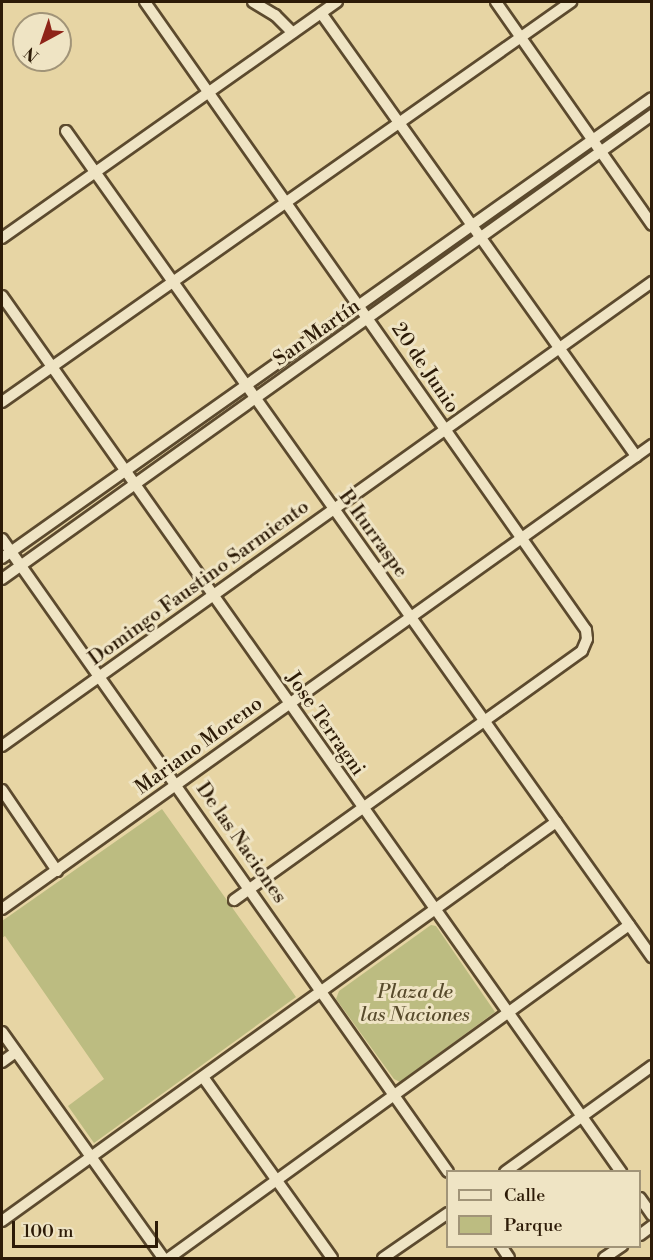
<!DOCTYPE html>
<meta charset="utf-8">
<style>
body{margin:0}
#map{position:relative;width:653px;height:1260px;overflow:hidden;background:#e7d5a4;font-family:"Libre Bodoni",serif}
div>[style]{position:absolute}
.green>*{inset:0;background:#bcbc81}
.roads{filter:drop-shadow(2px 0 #5c4a2e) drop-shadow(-2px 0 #5c4a2e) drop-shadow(0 2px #5c4a2e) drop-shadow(0 -2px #5c4a2e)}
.minor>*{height:10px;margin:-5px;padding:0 5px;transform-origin:5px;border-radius:5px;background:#efe4c4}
span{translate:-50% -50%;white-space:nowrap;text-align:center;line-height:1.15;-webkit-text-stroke:6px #efe4c4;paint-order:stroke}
.street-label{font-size:20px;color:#2d1b07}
.park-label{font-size:20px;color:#584b2c;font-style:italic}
.frame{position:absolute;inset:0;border:3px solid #2d1b07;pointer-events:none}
.legend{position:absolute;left:446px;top:1170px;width:195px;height:78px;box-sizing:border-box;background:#efe4c4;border:2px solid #a19478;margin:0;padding:8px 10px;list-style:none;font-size:18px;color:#2d1b07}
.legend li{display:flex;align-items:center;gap:12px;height:30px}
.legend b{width:30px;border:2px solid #a19478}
.north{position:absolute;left:12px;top:12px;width:60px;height:60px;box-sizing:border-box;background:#efe4c4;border:2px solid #a19478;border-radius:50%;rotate:220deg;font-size:16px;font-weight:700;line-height:24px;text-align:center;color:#2d1b07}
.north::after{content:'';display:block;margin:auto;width:21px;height:27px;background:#8f2418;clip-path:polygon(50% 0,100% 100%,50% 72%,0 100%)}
.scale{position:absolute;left:12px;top:1221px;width:146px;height:27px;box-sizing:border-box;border:3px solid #2d1b07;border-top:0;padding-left:8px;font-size:18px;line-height:21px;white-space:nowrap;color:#2d1b07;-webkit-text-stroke:4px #efe4c4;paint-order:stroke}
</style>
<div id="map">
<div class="green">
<div style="clip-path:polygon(162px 809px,296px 997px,94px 1143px,68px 1106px,104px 1079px,5px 936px,2px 938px,2px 921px)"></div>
<div style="clip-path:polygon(431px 925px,436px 926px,495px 1012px,400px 1082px,394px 1079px,336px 999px,339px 991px)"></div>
</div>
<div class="roads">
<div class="minor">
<div style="left:145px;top:2px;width:767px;rotate:54.92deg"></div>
<div style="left:586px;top:630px;width:9px;rotate:84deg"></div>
<div style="left:587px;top:639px;width:13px;rotate:113deg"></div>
<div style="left:582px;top:651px;width:428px;rotate:144.4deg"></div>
<div style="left:253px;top:2px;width:26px;rotate:31deg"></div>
<div style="left:275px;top:15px;width:25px;rotate:45deg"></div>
<div style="left:496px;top:2px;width:272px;rotate:55deg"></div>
<div style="left:321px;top:13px;width:544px;rotate:54.58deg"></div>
<div style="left:66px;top:131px;width:1013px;rotate:54.65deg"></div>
<div style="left:2px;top:238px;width:410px;rotate:-35.2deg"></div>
<div style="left:2px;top:296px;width:1073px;rotate:54.75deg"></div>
<div style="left:2px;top:402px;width:696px;rotate:-35.11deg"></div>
<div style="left:2px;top:539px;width:774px;rotate:54.83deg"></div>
<div style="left:2px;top:558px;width:796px;rotate:-35.29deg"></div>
<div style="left:2px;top:579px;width:799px;rotate:-35.52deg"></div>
<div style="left:2px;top:746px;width:799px;rotate:-35.52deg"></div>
<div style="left:2px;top:790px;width:98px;rotate:55.8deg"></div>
<div style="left:2px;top:909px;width:799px;rotate:-35.52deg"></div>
<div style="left:2px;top:1032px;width:277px;rotate:54.5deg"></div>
<div style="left:2px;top:1062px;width:17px;rotate:-36deg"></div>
<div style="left:203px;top:1077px;width:222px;rotate:54.5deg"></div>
<div style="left:505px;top:1172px;width:181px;rotate:-35.8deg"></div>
<div style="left:640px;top:1198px;width:21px;rotate:55deg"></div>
<div style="left:2px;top:1221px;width:683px;rotate:-35.76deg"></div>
<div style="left:640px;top:1235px;width:15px;rotate:-37deg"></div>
<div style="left:501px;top:1246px;width:14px;rotate:56deg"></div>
<div style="left:169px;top:1258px;width:568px;rotate:-35.9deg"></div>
<div style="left:383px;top:1258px;width:79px;rotate:-34.7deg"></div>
<div style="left:604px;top:1258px;width:22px;rotate:-34deg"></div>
</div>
</div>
<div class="street-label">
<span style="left:317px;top:333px;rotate:-35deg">San Martín</span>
<span style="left:425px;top:368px;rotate:56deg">20 de Junio</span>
<span style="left:373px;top:534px;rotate:54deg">B Iturraspe</span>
<span style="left:199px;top:583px;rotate:-36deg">Domingo Faustino Sarmiento</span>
<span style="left:325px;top:724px;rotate:55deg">Jose Terragni</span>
<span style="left:199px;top:746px;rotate:-36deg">Mariano Moreno</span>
<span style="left:241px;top:843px;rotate:55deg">De las Naciones</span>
</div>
<div class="park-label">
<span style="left:415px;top:1004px">Plaza de<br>las Naciones</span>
</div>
<div class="frame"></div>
<ul class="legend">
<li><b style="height:8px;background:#efe4c4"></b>Calle</li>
<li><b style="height:16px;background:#bcbc81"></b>Parque</li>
</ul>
<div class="north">N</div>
<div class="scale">100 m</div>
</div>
